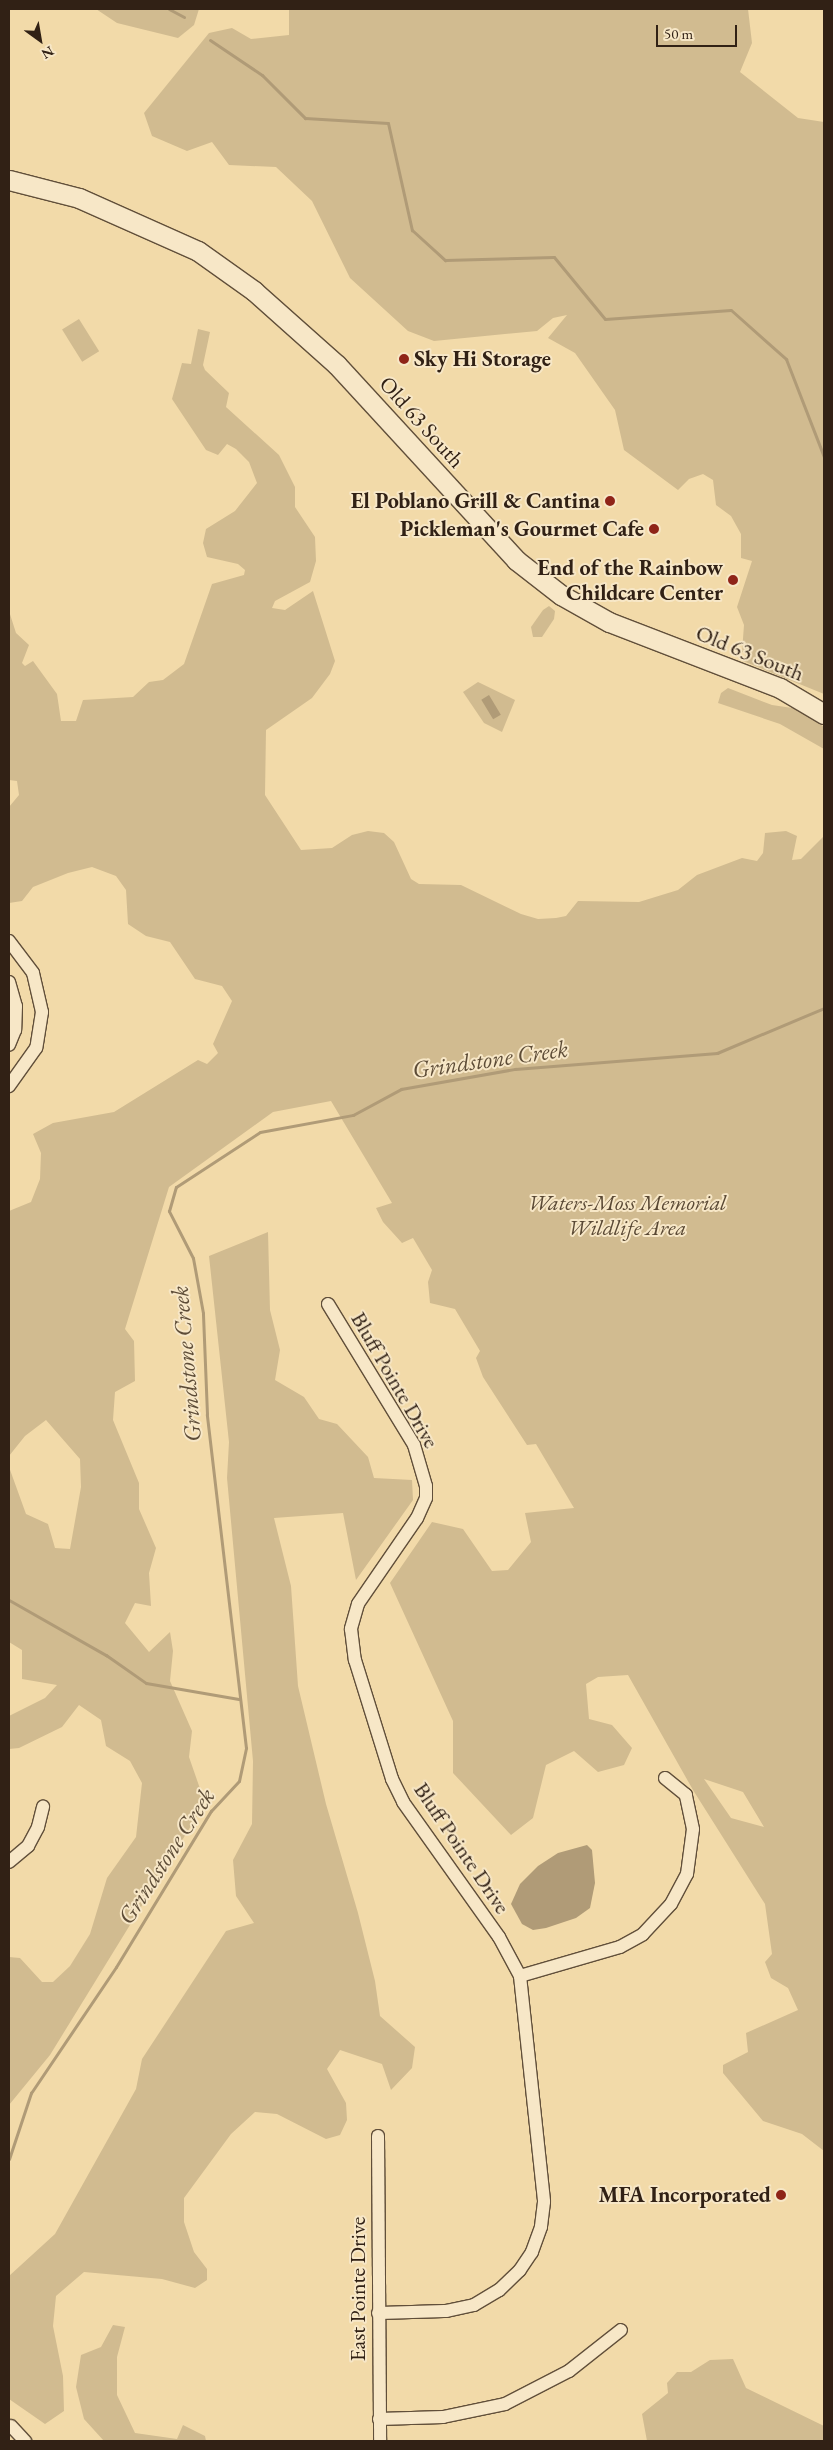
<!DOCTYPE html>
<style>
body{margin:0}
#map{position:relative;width:833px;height:2450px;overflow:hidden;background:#f2daa9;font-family:"EB Garamond",serif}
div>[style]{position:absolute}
.green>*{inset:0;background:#d1bb90;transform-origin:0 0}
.water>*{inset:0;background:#b09b77;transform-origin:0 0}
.stream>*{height:3px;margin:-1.5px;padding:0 1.5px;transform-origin:1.5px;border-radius:1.5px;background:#b09b77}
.roads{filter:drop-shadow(1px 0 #614f3a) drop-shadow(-1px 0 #614f3a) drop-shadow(0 1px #614f3a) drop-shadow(0 -1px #614f3a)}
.street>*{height:12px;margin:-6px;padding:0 6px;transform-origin:6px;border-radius:6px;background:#f7e7c7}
.secondary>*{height:19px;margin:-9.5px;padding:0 9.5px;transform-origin:9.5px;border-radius:9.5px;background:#f7e7c7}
.dots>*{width:14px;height:14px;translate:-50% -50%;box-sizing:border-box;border:2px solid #f7e7c7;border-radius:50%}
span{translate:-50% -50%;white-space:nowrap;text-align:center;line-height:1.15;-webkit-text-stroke:4px #f7e7c7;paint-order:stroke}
.poi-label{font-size:22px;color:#312115;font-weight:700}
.left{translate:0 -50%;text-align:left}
.right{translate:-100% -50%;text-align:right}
.street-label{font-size:22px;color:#312115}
.park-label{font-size:22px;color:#594834;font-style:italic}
.water-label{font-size:24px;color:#5d4c37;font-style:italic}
.frame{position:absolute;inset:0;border:10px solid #312115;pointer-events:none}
.north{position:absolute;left:15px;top:15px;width:50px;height:50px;-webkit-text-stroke:4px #f7e7c7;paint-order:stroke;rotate:148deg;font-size:14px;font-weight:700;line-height:20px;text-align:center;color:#312115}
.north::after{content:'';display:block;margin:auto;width:18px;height:22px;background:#312115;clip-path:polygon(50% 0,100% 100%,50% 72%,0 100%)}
.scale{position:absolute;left:656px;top:25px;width:81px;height:22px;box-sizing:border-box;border:2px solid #312115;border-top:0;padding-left:6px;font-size:15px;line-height:18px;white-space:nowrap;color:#312115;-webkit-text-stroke:4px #f7e7c7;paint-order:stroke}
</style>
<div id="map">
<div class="green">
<div style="clip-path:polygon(96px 9px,199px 9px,194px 25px,178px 38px,117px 23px)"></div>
<div style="clip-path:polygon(289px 9px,748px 9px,752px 43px,740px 72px,798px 118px,824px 122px,824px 694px,743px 661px,746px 654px,742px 652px,744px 625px,737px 607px,752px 561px,741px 558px,741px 534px,731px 516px,716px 505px,713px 480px,703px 474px,689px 479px,678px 490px,624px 450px,615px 410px,575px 353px,548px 338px,567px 315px,553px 318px,537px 331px,434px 341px,408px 331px,350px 278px,312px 201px,276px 167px,229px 165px,212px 142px,187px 151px,152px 136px,144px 113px,209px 33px,232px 28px,251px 39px,289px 35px)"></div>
<div style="left:79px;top:319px;width:38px;height:20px;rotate:58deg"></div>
<div style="clip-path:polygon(evenodd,198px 329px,210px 332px,203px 365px,205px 370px,229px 393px,226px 407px,279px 455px,295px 487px,295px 507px,315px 537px,316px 561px,310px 582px,275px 601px,272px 608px,285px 610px,313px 591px,335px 661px,330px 674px,312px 698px,266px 730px,265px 795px,301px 850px,332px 848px,352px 835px,368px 831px,384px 833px,394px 842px,411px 879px,419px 884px,461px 885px,521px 914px,538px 919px,556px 918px,566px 916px,578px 901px,639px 902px,678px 890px,697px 875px,742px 858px,757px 861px,763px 853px,765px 833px,786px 831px,797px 836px,792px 860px,801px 859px,824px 836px,824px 2151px,802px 2134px,763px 2121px,723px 2073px,723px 2065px,748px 2052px,746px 2033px,798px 2010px,788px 1988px,771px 1978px,765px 1962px,772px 1954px,765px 1904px,693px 1790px,628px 1675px,598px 1677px,586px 1684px,589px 1719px,612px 1725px,632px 1748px,624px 1765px,598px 1772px,574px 1751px,546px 1765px,533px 1818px,511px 1835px,453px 1773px,453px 1721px,390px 1583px,432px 1522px,463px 1529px,492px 1571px,508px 1570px,531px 1542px,525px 1513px,574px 1508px,536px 1444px,527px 1445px,483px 1377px,476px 1358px,480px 1351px,455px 1309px,430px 1303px,428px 1282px,432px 1270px,413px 1238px,402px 1243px,383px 1222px,376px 1208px,392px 1203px,331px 1101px,273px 1112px,169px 1187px,125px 1329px,134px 1341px,135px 1381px,115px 1392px,113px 1420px,139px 1483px,139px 1509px,156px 1548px,149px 1573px,151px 1606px,135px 1603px,125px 1623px,149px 1652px,170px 1632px,173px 1651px,170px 1681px,192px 1731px,189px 1757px,205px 1803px,50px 2055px,9px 2105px,9px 1957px,20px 1958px,42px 1982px,53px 1982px,70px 1966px,90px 1934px,107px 1878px,136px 1837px,142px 1783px,130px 1761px,106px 1746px,101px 1720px,79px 1705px,62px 1727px,19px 1748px,9px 1749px,9px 1716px,45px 1698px,57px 1685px,22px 1679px,22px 1650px,9px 1642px,9px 1467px,26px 1514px,48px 1524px,55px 1548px,70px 1549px,81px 1487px,80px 1459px,46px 1420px,25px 1436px,9px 1456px,9px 1211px,31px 1202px,40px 1179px,41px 1153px,33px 1134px,53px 1123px,114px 1112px,198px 1060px,207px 1064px,218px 1053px,213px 1044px,232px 1001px,222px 986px,195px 979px,170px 942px,146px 936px,128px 924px,126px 890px,116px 876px,92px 867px,68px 873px,33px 887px,22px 901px,9px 903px,9px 807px,19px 795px,17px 781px,9px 780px,9px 611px,16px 633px,29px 645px,22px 663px,25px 666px,33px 661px,57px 694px,61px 721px,76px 721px,83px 700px,133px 697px,149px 682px,163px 680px,184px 664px,212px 584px,244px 575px,245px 570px,238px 564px,207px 557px,203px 543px,206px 529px,235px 511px,257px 483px,249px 462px,236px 449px,227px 444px,218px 455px,206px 450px,172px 399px,182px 363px,191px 364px,198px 329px,704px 1779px,743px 1792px,764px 1827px,731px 1818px,704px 1779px)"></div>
<div style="clip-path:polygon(549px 606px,555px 611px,554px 619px,542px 637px,533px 637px,531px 627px,543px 610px)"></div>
<div style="clip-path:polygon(478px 682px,515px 700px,502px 732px,484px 723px,463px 692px)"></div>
<div style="clip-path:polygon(728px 688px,772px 705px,799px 709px,824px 727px,824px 749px,780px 724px,718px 703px,721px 693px)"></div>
<div style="clip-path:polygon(268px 1232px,270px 1310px,280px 1350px,275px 1380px,304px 1397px,319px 1419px,337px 1424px,368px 1457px,374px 1478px,412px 1480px,413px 1500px,356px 1580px,343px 1513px,274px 1518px,291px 1586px,298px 1686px,326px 1804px,358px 1913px,375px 1981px,380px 2016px,415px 2047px,412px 2068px,391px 2090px,382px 2064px,340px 2050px,327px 2069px,346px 2103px,347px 2120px,340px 2135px,326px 2139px,277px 2114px,255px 2112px,231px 2134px,184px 2198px,184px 2222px,194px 2252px,207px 2269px,207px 2280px,195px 2288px,162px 2279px,84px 2272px,56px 2296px,53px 2326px,63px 2376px,64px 2411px,45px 2424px,9px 2399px,9px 2276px,55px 2234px,136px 2089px,142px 2059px,226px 1931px,254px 1923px,236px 1896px,233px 1860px,252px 1824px,253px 1761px,227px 1478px,229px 1442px,209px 1256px)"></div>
<div style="clip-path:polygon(113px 2325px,125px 2327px,117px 2357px,117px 2395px,135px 2433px,177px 2439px,183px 2425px,205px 2436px,206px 2441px,104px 2441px,84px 2419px,76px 2387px,81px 2355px,101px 2347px)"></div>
<div style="clip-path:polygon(733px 2359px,746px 2388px,824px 2426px,824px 2441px,647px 2441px,642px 2414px,668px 2393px,667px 2383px,677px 2372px,691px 2372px,710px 2360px)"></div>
</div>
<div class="water">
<div style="left:489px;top:695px;width:23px;height:9px;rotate:59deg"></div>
<div style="clip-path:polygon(587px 1845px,592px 1850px,595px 1883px,590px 1908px,576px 1918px,546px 1928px,533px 1930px,522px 1924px,511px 1904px,520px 1884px,538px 1866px,558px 1853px)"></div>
</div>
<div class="stream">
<div style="left:169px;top:9px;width:17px;rotate:28deg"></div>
<div style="left:210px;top:40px;width:63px;rotate:33.9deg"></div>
<div style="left:262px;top:75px;width:61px;rotate:45deg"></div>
<div style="left:305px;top:118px;width:83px;rotate:3.4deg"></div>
<div style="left:388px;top:123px;width:110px;rotate:77.4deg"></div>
<div style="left:412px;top:230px;width:45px;rotate:42.3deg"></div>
<div style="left:445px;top:260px;width:109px;rotate:-1.6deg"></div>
<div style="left:554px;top:257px;width:80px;rotate:50.6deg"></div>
<div style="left:605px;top:319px;width:126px;rotate:-4.1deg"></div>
<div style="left:731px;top:310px;width:74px;rotate:41.7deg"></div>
<div style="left:786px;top:359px;width:105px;rotate:68.8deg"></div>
<div style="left:9px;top:1600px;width:112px;rotate:29.6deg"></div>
<div style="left:106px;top:1655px;width:49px;rotate:35deg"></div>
<div style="left:146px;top:1683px;width:94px;rotate:9.8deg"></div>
<div style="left:9px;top:2159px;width:70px;rotate:-71.6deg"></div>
<div style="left:31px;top:2093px;width:152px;rotate:-56deg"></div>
<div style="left:116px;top:1967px;width:183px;rotate:-58.7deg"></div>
<div style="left:211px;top:1811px;width:41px;rotate:-47deg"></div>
<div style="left:239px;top:1781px;width:34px;rotate:-78deg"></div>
<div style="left:246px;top:1748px;width:336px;rotate:-96.7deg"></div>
<div style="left:207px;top:1414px;width:101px;rotate:-92.3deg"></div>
<div style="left:203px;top:1313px;width:56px;rotate:-100.3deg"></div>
<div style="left:193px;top:1258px;width:53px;rotate:-117.1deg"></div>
<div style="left:169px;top:1211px;width:25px;rotate:-74deg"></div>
<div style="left:176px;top:1187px;width:100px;rotate:-33.2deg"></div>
<div style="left:260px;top:1132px;width:95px;rotate:-10.4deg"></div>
<div style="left:353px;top:1115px;width:55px;rotate:-28.4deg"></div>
<div style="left:401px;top:1089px;width:116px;rotate:-10deg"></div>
<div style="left:515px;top:1069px;width:203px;rotate:-4.5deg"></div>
<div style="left:717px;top:1053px;width:116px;rotate:-22.8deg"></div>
</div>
<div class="roads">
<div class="street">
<div style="left:9px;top:941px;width:40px;rotate:53deg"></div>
<div style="left:33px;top:973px;width:40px;rotate:77deg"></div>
<div style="left:42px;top:1012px;width:36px;rotate:99deg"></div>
<div style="left:36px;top:1048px;width:47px;rotate:125.4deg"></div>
<div style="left:9px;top:982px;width:25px;rotate:74deg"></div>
<div style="left:16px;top:1006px;width:24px;rotate:92deg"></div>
<div style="left:15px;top:1030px;width:16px;rotate:112deg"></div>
<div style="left:328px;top:1304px;width:165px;rotate:58.6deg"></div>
<div style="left:414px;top:1445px;width:43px;rotate:73.7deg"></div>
<div style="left:426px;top:1486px;width:12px;rotate:90deg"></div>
<div style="left:426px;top:1498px;width:22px;rotate:114deg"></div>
<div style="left:417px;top:1518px;width:104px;rotate:124.5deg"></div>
<div style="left:358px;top:1604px;width:26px;rotate:106deg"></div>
<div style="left:351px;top:1629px;width:31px;rotate:83deg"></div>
<div style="left:355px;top:1660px;width:125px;rotate:72.7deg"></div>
<div style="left:392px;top:1779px;width:25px;rotate:64deg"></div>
<div style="left:403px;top:1802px;width:166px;rotate:54.6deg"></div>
<div style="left:499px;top:1937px;width:44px;rotate:61.7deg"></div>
<div style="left:520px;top:1976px;width:227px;rotate:83.9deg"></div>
<div style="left:544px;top:2202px;width:25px;rotate:97deg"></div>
<div style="left:541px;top:2227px;width:27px;rotate:110deg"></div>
<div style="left:532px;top:2252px;width:22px;rotate:124deg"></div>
<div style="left:520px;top:2270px;width:29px;rotate:136deg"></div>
<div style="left:499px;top:2290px;width:29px;rotate:149deg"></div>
<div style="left:474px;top:2305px;width:29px;rotate:168deg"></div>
<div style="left:446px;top:2311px;width:68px;rotate:178.3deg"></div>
<div style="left:9px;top:1862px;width:25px;rotate:-40deg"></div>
<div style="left:28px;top:1846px;width:21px;rotate:-62deg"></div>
<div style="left:38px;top:1827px;width:21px;rotate:-76deg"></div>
<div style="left:520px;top:1976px;width:104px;rotate:-16.2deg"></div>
<div style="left:620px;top:1947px;width:26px;rotate:-29deg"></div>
<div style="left:643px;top:1934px;width:41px;rotate:-47deg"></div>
<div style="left:671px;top:1904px;width:34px;rotate:-62deg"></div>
<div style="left:687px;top:1874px;width:45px;rotate:-82.4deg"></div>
<div style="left:693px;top:1829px;width:35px;rotate:-102deg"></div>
<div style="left:686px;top:1795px;width:27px;rotate:-141deg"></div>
<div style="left:378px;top:2136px;width:305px;rotate:89.6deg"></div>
<div style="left:379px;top:2419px;width:64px;rotate:-1.8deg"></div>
<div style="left:443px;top:2417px;width:63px;rotate:-11.8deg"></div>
<div style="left:505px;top:2404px;width:72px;rotate:-27.3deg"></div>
<div style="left:569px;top:2371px;width:66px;rotate:-38.3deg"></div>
<div style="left:11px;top:2426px;width:21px;rotate:47deg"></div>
</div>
<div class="secondary">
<div style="left:9px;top:180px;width:72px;rotate:14.4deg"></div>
<div style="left:79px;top:198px;width:130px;rotate:24deg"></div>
<div style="left:198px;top:251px;width:69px;rotate:35.5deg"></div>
<div style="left:254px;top:291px;width:111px;rotate:41.7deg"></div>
<div style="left:337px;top:365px;width:265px;rotate:47.4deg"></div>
<div style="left:516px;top:560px;width:57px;rotate:37.9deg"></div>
<div style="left:561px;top:595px;width:55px;rotate:29.4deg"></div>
<div style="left:609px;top:622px;width:183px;rotate:21.1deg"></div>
<div style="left:780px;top:688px;width:51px;rotate:30.6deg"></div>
</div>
</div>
<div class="dots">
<div style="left:404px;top:359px;background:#8f2418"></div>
<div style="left:610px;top:501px;background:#8f2418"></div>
<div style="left:654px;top:529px;background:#8f2418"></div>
<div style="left:733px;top:580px;background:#8f2418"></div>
<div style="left:781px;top:2195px;background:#8f2418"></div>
</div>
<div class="poi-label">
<span class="left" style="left:414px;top:359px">Sky Hi Storage</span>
<span class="right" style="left:600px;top:501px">El Poblano Grill &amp; Cantina</span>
<span class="right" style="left:644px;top:529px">Pickleman's Gourmet Cafe</span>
<span class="right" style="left:723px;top:580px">End of the Rainbow<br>Childcare Center</span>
<span class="right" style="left:771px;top:2195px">MFA Incorporated</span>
</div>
<div class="street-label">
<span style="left:422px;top:422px;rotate:48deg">Old 63 South</span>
<span style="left:750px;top:653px;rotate:22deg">Old 63 South</span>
<span style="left:395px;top:1380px;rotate:60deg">Bluff Pointe Drive</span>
<span style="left:462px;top:1848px;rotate:56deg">Bluff Pointe Drive</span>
<span style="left:358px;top:2289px;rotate:-90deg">East Pointe Drive</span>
</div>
<div class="park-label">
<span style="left:627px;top:1215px">Waters-Moss Memorial<br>Wildlife Area</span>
</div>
<div class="water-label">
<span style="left:490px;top:1059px;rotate:-8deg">Grindstone Creek</span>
<span style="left:186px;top:1364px;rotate:-95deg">Grindstone Creek</span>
<span style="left:166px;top:1856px;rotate:-57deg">Grindstone Creek</span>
</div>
<div class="frame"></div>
<div class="north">N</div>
<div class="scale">50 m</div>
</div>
